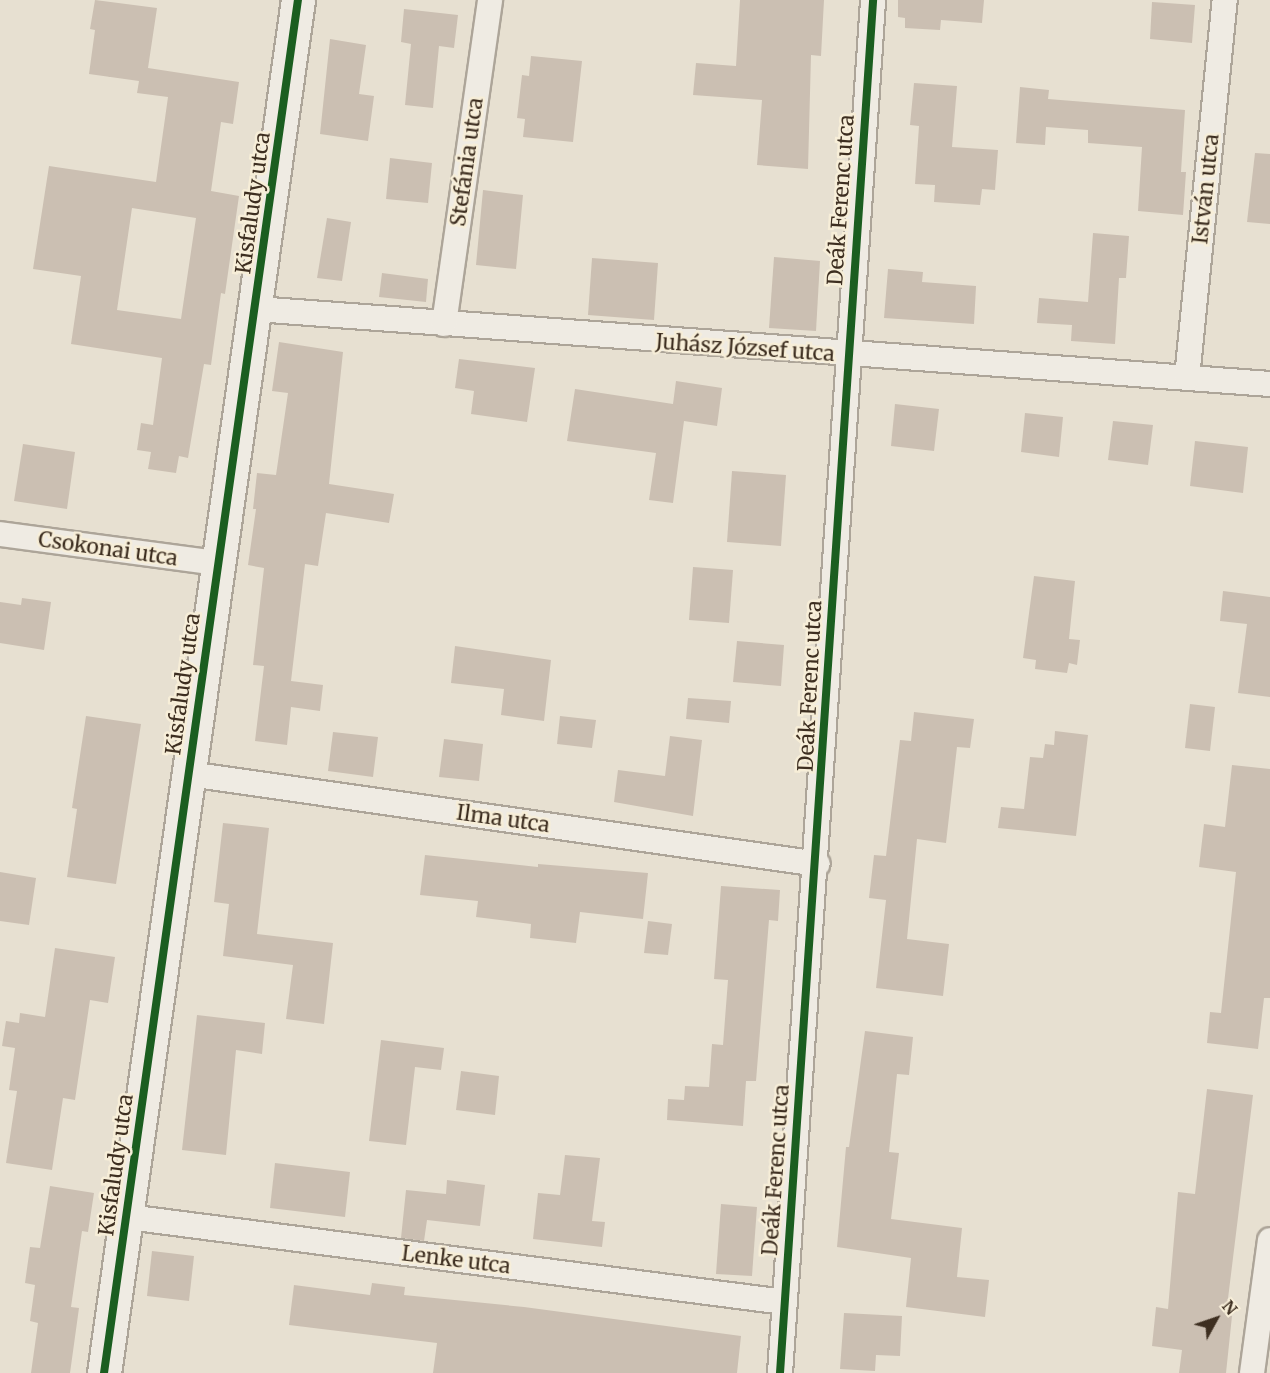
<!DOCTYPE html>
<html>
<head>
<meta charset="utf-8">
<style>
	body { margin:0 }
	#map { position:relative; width:1270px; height:1373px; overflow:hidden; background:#e7e0d1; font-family:Merriweather,serif }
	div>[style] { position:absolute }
	.building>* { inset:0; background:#cbbfb2 }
	.roads { filter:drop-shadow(2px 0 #ada599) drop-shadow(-2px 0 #ada599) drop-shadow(0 2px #ada599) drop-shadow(0 -2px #ada599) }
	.street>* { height:24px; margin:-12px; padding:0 12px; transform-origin:12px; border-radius:12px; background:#efebe3 }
	.secondary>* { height:33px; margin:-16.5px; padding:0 16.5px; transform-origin:16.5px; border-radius:16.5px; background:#efebe3 }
	.cycleway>* { height:8px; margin:-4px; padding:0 4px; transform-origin:4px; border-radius:4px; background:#1b5e20 }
	span { translate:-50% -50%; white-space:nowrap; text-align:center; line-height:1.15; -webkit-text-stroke:5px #f7eed8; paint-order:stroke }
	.street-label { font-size:21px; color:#3d2e20 }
	.north { position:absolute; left:1186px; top:1289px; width:60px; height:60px; -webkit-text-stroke:4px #f7eed8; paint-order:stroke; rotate:50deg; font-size:16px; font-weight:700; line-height:24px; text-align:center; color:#3d2e20 }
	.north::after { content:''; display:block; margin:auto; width:21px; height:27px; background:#3d2e20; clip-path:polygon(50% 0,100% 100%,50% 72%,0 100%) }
</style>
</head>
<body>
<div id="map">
	<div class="building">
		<div style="clip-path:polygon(evenodd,95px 0,157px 8px,148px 68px,239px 82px,233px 124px,221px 122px,211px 191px,239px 196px,225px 294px,221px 293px,211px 365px,204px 364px,188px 458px,179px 456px,176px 473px,148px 469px,151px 452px,137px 450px,141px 423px,153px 425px,162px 358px,71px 344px,81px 276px,33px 269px,49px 166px,156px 182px,168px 97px,137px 93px,139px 81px,89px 74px,95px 30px,90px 29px,95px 0,132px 208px,196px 218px,181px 319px,117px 310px,132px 208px)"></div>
		<div style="clip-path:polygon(740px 0,824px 0,821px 56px,811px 55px,808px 169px,757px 165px,762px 100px,693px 95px,696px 63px,736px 66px)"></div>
		<div style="clip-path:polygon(898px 0,984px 0,982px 23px,941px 20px,940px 30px,905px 28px,905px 18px,898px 17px)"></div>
		<div style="clip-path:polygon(1152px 2px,1195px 5px,1192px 43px,1150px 39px)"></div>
		<div style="clip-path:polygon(404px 9px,458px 15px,454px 48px,439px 46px,433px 108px,405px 105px,411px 44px,401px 42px)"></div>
		<div style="clip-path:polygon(330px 39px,366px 45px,359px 94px,374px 96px,368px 141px,320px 134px)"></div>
		<div style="clip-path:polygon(531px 56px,582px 61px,573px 142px,523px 137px,525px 119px,517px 118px,522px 75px,529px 76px)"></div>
		<div style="clip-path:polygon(914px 83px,957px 86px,952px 147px,998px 150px,995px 190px,982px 189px,980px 205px,934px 202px,935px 185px,915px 184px,919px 126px,910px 125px)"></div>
		<div style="clip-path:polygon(1020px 87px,1049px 90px,1048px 99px,1185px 110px,1181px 172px,1186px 172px,1183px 215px,1138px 211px,1142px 147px,1088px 143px,1088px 130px,1046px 127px,1045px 145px,1016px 143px)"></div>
		<div style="clip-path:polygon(1255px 153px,1270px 154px,1270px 224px,1247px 222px)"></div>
		<div style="clip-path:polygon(390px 158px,432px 163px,428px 203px,386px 199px)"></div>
		<div style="clip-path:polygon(483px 190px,523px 195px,516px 269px,476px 265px)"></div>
		<div style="clip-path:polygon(327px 218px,351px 222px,342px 281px,317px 278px)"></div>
		<div style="clip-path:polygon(1093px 233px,1129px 236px,1126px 278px,1119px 278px,1115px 344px,1071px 341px,1072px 325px,1037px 323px,1039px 298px,1088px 302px)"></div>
		<div style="clip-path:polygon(774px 257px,820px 261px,816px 331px,769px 328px)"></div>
		<div style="clip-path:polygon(592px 258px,658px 263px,654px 320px,588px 315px)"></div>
		<div style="clip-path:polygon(888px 269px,923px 272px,922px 282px,976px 286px,974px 324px,884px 318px)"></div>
		<div style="clip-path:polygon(382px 273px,428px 279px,426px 302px,379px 297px)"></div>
		<div style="clip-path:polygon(279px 342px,343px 352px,329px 484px,394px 494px,389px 523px,326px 513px,318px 566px,305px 564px,291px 681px,323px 685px,320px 711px,291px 707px,287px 745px,255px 741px,264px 666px,253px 665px,264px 568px,248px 565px,256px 509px,253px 509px,257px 473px,276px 475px,288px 393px,272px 391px)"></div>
		<div style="clip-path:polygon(459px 359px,535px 368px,527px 422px,471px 414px,474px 391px,455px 388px)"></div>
		<div style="clip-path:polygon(676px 381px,722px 388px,717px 426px,684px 421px,673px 503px,649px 500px,656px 453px,567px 441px,575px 389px,673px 404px)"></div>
		<div style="clip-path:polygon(895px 404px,939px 409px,934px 451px,891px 446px)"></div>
		<div style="clip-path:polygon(1025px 413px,1063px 417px,1059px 457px,1021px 452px)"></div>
		<div style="clip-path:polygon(1113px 421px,1153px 425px,1148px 465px,1108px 460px)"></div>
		<div style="clip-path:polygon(1195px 441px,1248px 447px,1243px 493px,1190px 486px)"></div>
		<div style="clip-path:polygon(23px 444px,75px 452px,67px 509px,14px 501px)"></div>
		<div style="clip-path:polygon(732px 471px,786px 475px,781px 546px,727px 542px)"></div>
		<div style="clip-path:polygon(693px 567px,733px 570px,729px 623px,689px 620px)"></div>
		<div style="clip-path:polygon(1034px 576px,1075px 581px,1069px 639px,1080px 640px,1077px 665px,1069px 663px,1067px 673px,1035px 669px,1036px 660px,1023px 658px)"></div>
		<div style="clip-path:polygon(1223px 591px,1270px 597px,1270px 697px,1238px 693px,1247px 624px,1220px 621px)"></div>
		<div style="clip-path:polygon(22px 598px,51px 602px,44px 650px,0 643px,0 602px,21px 605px)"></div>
		<div style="clip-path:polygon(737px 641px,784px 645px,781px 686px,733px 682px)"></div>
		<div style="clip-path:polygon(455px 646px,551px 660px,544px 721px,501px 715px,504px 689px,451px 683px)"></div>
		<div style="clip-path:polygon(688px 698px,731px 701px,729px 723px,686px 719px)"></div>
		<div style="clip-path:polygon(1190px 704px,1215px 707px,1210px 751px,1185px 748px)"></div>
		<div style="clip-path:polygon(914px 712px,974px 719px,970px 748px,957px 747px,946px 843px,917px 839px,907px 939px,949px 944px,943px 996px,876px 988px,886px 900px,869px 898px,874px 855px,886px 856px,900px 740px,911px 741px)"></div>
		<div style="clip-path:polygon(86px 716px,141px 724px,116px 884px,67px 877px,77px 809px,72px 808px)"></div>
		<div style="clip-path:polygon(560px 716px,596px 720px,592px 748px,557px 744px)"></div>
		<div style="clip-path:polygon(1055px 731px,1088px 735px,1076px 836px,998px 828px,1001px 807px,1024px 809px,1030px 757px,1043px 758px,1045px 744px,1054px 745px)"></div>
		<div style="clip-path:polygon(333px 732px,378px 737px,373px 777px,328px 771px)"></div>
		<div style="clip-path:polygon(670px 736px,702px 740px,693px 816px,614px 802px,618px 770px,665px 776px)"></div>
		<div style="clip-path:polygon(444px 739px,483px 744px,479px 781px,439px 777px)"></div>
		<div style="clip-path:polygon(1232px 765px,1270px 769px,1270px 998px,1264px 998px,1258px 1049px,1207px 1043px,1210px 1012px,1221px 1013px,1236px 872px,1199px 867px,1204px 824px,1225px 827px)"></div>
		<div style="clip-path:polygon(223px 823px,269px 828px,257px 934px,333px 943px,324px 1024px,286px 1019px,293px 965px,223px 956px,229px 904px,214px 902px)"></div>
		<div style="clip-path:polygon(425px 855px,538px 867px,538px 864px,648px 873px,643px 919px,580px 912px,576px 943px,530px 938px,531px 924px,476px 917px,478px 901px,420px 895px)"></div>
		<div style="clip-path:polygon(0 872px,36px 878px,29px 925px,0 921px)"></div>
		<div style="clip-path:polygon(721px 886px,780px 890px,778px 921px,769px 920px,756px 1081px,746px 1081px,743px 1126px,667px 1120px,668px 1099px,684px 1100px,685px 1086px,709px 1087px,712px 1044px,723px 1045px,728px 980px,714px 979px)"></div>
		<div style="clip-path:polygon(648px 921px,672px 924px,668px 955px,644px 953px)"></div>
		<div style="clip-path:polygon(55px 948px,115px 957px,108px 1003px,90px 1000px,75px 1100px,63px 1098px,52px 1170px,6px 1163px,17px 1091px,9px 1090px,15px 1048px,2px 1046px,6px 1021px,19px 1023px,20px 1013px,45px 1017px)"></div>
		<div style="clip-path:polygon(197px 1015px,265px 1023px,262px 1054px,236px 1050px,226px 1155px,182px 1150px)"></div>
		<div style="clip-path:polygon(865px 1031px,913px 1037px,909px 1075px,897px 1074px,889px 1152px,899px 1153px,891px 1219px,962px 1228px,957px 1277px,989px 1280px,985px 1317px,906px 1307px,911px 1258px,837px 1247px,846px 1147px,849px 1147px)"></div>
		<div style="clip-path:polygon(381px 1040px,444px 1048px,441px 1070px,415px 1067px,406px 1145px,369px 1141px)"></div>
		<div style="clip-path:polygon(461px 1071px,499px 1076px,495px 1115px,456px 1110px)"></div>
		<div style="clip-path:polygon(1207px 1089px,1253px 1095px,1226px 1315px,1232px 1316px,1226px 1373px,1179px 1373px,1182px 1350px,1152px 1346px,1156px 1307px,1168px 1309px,1178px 1192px,1195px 1194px)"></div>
		<div style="clip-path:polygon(565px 1155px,600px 1158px,592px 1221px,605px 1222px,602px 1247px,533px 1239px,538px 1193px,560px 1195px)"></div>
		<div style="clip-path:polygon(275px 1163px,350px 1172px,345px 1217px,270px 1208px)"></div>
		<div style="clip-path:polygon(447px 1180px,485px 1185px,480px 1226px,427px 1220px,424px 1241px,401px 1238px,406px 1190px,446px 1194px)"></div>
		<div style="clip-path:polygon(50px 1186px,94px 1193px,88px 1232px,82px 1231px,71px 1307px,79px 1308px,70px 1373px,31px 1373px,38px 1323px,30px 1321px,35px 1285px,25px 1283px,30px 1247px,40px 1248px)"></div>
		<div style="clip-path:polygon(721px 1204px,757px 1207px,752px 1276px,716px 1274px)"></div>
		<div style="clip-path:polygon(152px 1251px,194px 1256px,189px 1301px,147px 1296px)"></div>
		<div style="clip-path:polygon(372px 1283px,405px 1287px,404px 1295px,524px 1307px,741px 1336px,737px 1373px,433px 1373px,437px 1343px,289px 1325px,294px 1285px,370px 1295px)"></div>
		<div style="clip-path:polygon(844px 1313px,902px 1316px,900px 1356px,876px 1355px,875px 1371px,840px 1369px)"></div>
	</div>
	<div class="roads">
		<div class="street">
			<div style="left:256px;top:309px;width:1017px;rotate:4.23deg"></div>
			<div style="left:444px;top:324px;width:327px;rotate:-81.9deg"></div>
			<div style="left:1187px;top:378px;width:380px;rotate:-84.3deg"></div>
			<div style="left:0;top:534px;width:219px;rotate:7.6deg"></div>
			<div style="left:189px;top:774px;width:635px;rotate:8.14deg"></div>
			<div style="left:128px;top:1217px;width:661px;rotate:7.38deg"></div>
			<div style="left:780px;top:1373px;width:1376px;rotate:-86.12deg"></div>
			<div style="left:1252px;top:1373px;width:134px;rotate:-82.3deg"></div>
		</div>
		<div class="secondary">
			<div style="left:104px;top:1373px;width:1387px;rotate:-81.96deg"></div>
		</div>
	</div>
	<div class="cycleway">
		<div style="left:104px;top:1373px;width:1387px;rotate:-81.96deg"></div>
		<div style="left:780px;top:1373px;width:1376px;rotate:-86.12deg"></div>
	</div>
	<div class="street-label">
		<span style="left:467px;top:162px;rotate:-82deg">Stefánia utca</span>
		<span style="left:1206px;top:189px;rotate:-84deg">István utca</span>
		<span style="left:841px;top:200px;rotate:-86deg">Deák Ferenc utca</span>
		<span style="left:253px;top:203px;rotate:-82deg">Kisfaludy utca</span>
		<span style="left:745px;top:348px;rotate:4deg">Juhász József utca</span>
		<span style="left:108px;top:549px;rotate:8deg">Csokonai utca</span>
		<span style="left:183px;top:684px;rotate:-82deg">Kisfaludy utca</span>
		<span style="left:810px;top:686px;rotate:-87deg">Deák Ferenc utca</span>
		<span style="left:503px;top:819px;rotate:8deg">Ilma utca</span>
		<span style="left:116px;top:1165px;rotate:-82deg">Kisfaludy utca</span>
		<span style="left:776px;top:1170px;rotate:-86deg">Deák Ferenc utca</span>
		<span style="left:456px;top:1260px;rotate:7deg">Lenke utca</span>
	</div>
	<div class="north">N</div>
</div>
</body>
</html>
